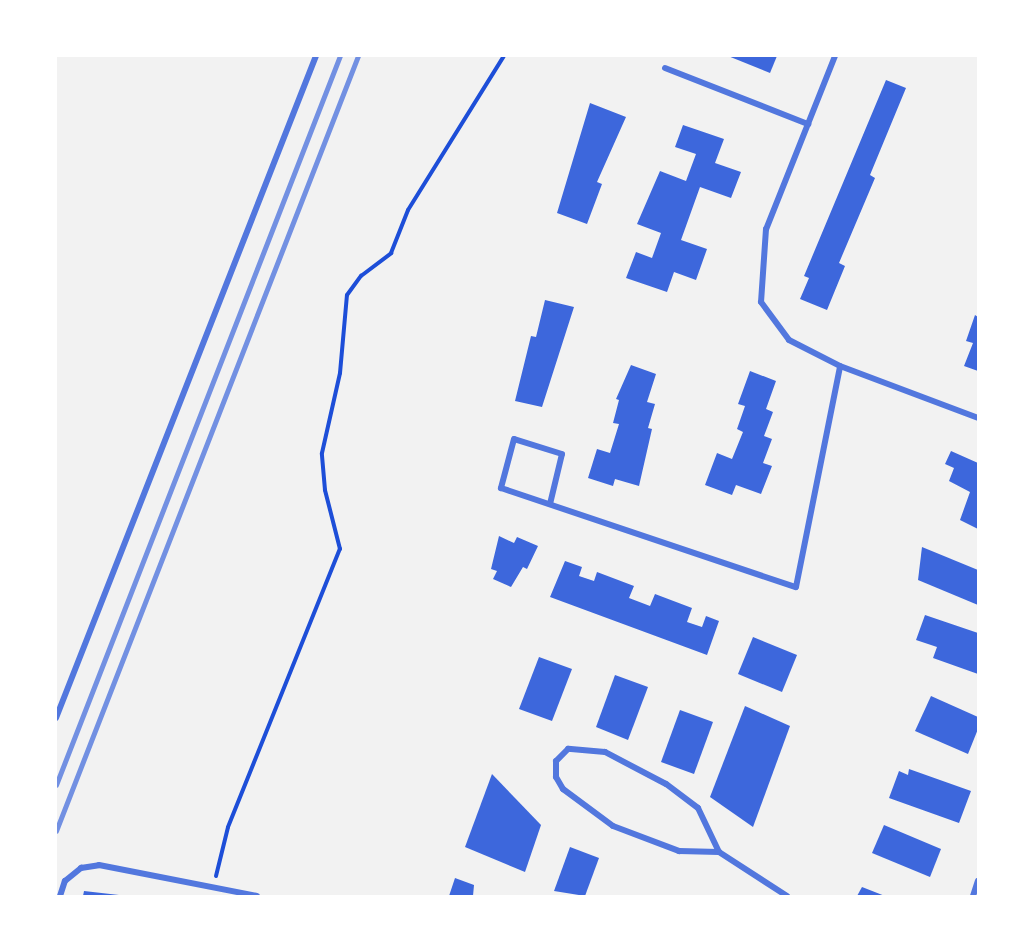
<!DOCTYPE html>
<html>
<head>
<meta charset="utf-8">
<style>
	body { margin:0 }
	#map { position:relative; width:1034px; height:952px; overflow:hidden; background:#f2f2f2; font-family:"Fira Sans Condensed",sans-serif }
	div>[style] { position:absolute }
	.building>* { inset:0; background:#3d67dc }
	.path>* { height:4px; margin:-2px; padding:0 2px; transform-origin:2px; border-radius:2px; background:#1d4ed8 }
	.minor>* { height:6px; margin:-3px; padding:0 3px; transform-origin:3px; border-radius:3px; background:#5277de }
	.rail>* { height:4.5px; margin:-2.25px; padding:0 2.25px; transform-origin:2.25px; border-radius:2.25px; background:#7290e2 }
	span { translate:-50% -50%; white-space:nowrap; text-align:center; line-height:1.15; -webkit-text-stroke:4.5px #fff; paint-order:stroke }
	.frame { position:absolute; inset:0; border:57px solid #fff; pointer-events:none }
</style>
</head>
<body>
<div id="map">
	<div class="building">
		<div style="clip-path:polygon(728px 56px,777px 56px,770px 73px)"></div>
		<div style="clip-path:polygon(886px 80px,906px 88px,870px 175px,875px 178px,839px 263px,845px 266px,827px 310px,800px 299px,809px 278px,804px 276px)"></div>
		<div style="clip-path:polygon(590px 103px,626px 117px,597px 182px,602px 184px,587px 224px,557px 213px)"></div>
		<div style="clip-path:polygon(683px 125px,724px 139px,715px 163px,741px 172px,731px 198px,700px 187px,681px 240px,707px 249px,696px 280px,674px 272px,667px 292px,626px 278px,636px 252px,652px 258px,661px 233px,637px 224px,660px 171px,686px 181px,696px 154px,675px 147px)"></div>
		<div style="clip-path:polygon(545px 300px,574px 307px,542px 407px,515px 401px,531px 336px,536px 337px)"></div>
		<div style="clip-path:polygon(975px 315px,978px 317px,978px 371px,964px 366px,973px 343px,966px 341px)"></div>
		<div style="clip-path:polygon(631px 365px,656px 374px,647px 402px,655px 404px,648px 428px,652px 429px,639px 486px,615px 479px,613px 486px,588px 478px,597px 449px,610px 453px,619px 424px,613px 423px,619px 400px,616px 399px)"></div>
		<div style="clip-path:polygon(750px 371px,776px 381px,766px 409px,773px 412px,764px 436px,772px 439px,763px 463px,772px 466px,761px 494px,736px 485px,732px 495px,705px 485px,717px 453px,732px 459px,743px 432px,737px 429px,745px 406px,738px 404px)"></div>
		<div style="clip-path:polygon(951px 451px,978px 463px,978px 529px,960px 520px,970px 492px,949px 481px,954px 468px,945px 464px)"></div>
		<div style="clip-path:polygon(499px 536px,514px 543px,517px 537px,538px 546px,527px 569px,523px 567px,511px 587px,493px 579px,497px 571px,491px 569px)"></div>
		<div style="clip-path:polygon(922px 547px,978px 570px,978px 605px,918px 580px)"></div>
		<div style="clip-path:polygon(565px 561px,582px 567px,579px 576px,594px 581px,597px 572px,634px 586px,629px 598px,650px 606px,655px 594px,692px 608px,687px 622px,702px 627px,706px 616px,719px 621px,707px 655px,550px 597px)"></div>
		<div style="clip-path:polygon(925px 615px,978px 633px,978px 674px,933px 658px,937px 647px,916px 640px)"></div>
		<div style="clip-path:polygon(753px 637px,797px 655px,782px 692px,738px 674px)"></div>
		<div style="clip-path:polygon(539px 657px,572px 669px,552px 721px,519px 709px)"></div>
		<div style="clip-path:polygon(615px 675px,648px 687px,628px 740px,596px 727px)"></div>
		<div style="clip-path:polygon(931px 696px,978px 717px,978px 729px,968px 754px,915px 731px)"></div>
		<div style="clip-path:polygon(745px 706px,790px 726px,753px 827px,710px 797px)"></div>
		<div style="clip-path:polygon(680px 710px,713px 722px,694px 774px,661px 762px)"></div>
		<div style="clip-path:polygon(909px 769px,971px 791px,959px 823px,889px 798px,899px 771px,908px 775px)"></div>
		<div style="clip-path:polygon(492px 774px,541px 825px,525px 872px,465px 847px)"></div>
		<div style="clip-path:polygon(884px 825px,941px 849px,930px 877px,872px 853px)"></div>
		<div style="clip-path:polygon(570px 847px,599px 858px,585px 896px,554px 891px)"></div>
		<div style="clip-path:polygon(455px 878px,474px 885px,473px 896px,449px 896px)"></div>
		<div style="clip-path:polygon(862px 887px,885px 896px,857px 896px)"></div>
		<div style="clip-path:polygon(84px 891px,119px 895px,119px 896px,83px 896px)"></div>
	</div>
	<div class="path">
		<div style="left:216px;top:876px;width:50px;rotate:-76.2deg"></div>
		<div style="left:228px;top:827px;width:300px;rotate:-68.1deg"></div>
		<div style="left:340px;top:549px;width:61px;rotate:-104.3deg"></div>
		<div style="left:325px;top:490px;width:37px;rotate:-95deg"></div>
		<div style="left:322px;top:453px;width:82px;rotate:-77.3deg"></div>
		<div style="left:340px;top:373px;width:78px;rotate:-84.9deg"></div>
		<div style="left:347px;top:295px;width:24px;rotate:-54deg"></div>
		<div style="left:361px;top:276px;width:38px;rotate:-37deg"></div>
		<div style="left:391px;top:253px;width:46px;rotate:-68.4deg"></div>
		<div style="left:408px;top:210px;width:181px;rotate:-58.1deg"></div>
	</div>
	<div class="minor">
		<div style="left:835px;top:56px;width:186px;rotate:111.7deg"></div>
		<div style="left:766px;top:229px;width:73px;rotate:93.9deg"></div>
		<div style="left:761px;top:302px;width:47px;rotate:53.6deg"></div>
		<div style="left:789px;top:340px;width:57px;rotate:27deg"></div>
		<div style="left:840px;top:366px;width:147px;rotate:20.6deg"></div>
		<div style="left:665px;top:68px;width:154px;rotate:21.4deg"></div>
		<div style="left:550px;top:504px;width:51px;rotate:-76.5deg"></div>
		<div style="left:562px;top:454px;width:50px;rotate:-162.6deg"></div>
		<div style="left:514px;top:439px;width:51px;rotate:104.9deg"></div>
		<div style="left:501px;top:488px;width:311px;rotate:18.6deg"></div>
		<div style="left:796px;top:587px;width:225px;rotate:-78.7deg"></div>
		<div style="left:56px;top:718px;width:711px;rotate:-68.56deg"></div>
		<div style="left:719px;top:852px;width:49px;rotate:-115.5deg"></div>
		<div style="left:698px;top:808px;width:40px;rotate:-143deg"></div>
		<div style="left:666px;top:784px;width:69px;rotate:-152.3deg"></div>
		<div style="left:605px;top:752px;width:37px;rotate:-175deg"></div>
		<div style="left:568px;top:749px;width:17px;rotate:135deg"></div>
		<div style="left:556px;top:761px;width:16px;rotate:90deg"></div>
		<div style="left:556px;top:777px;width:14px;rotate:60deg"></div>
		<div style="left:563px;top:789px;width:62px;rotate:36.5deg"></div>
		<div style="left:613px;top:826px;width:71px;rotate:20.7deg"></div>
		<div style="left:679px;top:851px;width:40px;rotate:1.4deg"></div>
		<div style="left:719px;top:852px;width:81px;rotate:32.9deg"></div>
		<div style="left:60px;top:896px;width:16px;rotate:-72deg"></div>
		<div style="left:65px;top:881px;width:21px;rotate:-39deg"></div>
		<div style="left:81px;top:868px;width:18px;rotate:-9deg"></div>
		<div style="left:99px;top:865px;width:161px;rotate:11.1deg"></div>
		<div style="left:973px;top:896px;width:16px;rotate:-72deg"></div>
	</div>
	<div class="rail">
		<div style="left:56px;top:785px;width:782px;rotate:-68.72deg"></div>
		<div style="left:56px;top:831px;width:832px;rotate:-68.71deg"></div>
	</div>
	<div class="frame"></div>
</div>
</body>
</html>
